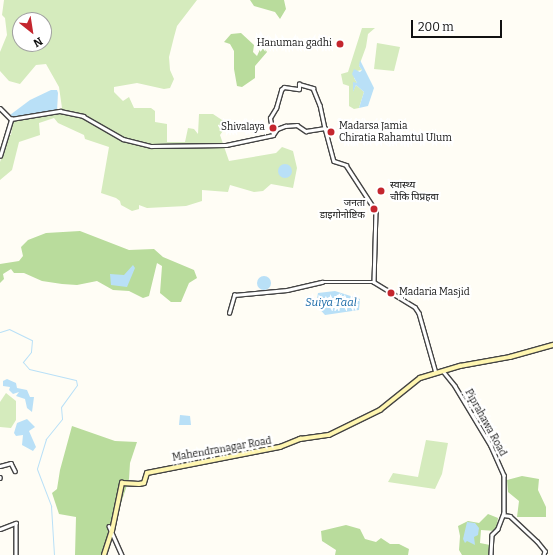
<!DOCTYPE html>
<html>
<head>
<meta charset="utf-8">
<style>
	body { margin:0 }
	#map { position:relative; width:553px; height:555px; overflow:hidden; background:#fffdf5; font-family:Bitter,"Noto Sans Devanagari",serif }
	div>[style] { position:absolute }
	.green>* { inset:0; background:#d5ebbd }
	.forest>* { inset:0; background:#b9dc9c }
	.water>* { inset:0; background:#b9e0f7 }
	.round { border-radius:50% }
	.stream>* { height:1px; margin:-0.5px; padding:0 0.5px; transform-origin:0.5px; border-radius:0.5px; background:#b9e0f7 }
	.roads { filter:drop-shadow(1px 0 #444) drop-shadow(-1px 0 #444) drop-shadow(0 1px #444) drop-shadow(0 -1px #444) }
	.street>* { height:2.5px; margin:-1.25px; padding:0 1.25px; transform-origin:1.25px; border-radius:1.25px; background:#fff }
	.secondary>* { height:3.5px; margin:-1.75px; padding:0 1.75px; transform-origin:1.75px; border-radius:1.75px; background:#fff6b0 }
	.dots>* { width:11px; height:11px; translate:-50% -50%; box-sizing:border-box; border:2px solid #fff; border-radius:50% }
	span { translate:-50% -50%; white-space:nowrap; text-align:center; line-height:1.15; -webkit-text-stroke:4px #fff; paint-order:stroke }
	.poi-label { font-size:10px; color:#111 }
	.right { translate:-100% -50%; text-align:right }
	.left { translate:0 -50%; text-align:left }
	.street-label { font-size:10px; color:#111 }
	.water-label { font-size:11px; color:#1768a6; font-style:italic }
	.north { position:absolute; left:12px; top:12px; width:40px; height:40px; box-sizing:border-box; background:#fff; border:1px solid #a0a0a0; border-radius:50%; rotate:150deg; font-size:11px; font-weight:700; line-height:16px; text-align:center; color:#111 }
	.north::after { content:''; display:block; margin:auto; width:14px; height:18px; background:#c4262e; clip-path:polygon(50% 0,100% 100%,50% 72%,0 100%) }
	.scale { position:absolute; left:411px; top:20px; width:91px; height:18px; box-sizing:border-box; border:2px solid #111; border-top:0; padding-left:5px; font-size:12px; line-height:14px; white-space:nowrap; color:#111; -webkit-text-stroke:3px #fff; paint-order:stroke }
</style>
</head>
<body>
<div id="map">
	<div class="green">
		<div style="clip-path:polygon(evenodd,4px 0,197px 0,177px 26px,174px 37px,169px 57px,170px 70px,174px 79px,170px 88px,164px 89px,137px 83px,114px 87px,114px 92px,123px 101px,129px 97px,134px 108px,151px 108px,155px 111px,155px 122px,167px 124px,167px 142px,185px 142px,188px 128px,194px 129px,198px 134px,199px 114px,213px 114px,228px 124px,220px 135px,229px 161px,276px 153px,282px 147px,293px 151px,297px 168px,293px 188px,271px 184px,263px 191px,254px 192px,230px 185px,228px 192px,202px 190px,202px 201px,186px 206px,147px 208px,139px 205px,139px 209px,132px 211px,121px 205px,120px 201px,116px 198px,101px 193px,109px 147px,85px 139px,84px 135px,58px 123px,54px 118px,39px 123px,40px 135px,19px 142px,12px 170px,0 180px,0 162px,9px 135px,11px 135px,13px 121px,18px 118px,55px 112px,62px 108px,59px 87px,46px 64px,36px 65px,20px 84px,9px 81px,0 71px,0 52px,7px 35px,5px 18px,2px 15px,4px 0,20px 20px,44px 20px,44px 44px,20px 44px,20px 20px)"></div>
		<div style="clip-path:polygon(362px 28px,375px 28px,368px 34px,366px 47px,359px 66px,362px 70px,357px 71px,354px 78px,357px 83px,353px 83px,353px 91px,356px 85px,364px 92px,359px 108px,354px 109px,349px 106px,349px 86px,343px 84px,341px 74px,348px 72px)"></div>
		<div style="clip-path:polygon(377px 43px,400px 47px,394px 71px,374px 69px)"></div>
		<div style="clip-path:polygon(6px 393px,16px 401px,16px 420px,11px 428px,0 427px,0 402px)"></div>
		<div style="clip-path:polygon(426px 440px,448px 443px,442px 474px,435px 489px,388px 482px,393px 473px,418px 477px)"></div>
	</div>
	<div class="forest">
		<div style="clip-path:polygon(250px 0,284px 0,286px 9px,280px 19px,275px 12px,254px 6px)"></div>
		<div style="clip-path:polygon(241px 33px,254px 45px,253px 52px,257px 56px,262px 45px,267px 52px,255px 66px,255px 78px,242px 87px,237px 86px,234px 69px,234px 51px,230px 44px,224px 42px,231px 34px)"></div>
		<div style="clip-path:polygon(80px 231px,129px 250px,154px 249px,163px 257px,194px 270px,197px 278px,189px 283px,181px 302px,171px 302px,160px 293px,162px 266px,157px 263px,149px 296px,143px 298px,129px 291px,113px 290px,97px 281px,77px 285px,62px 284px,42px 281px,24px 273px,14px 273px,11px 269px,3px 274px,4px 279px,0 283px,0 264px,19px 261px,23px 256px,21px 247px,28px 240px,46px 233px)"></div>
		<div style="clip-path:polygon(72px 426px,115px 441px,137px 442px,130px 463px,129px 479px,104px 555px,75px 555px,76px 517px,59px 514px,52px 493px,57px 489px,60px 470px)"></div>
		<div style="clip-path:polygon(522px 476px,539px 479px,538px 490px,546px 507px,546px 517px,517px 517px,519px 501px,508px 492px,507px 480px)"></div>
		<div style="clip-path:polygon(488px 514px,498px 518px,496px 531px,481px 530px,480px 543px,490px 545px,490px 555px,462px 555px,459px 550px,460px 536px,458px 526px,468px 521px,479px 523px)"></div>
		<div style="clip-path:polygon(346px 525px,360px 529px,365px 539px,376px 542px,381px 538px,390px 544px,399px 544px,409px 549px,408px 555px,335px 555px,336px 550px,322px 541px,321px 531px)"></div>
	</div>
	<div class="water">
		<div style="clip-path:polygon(360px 60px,374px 88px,368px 106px,359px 108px,364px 92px,356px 85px,353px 92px,353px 82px,357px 83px,352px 74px,354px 69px,360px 72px,362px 70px,359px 66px)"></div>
		<div style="clip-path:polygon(51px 90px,57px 90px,58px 93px,57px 111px,14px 117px,10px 115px,30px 100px)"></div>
		<div class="round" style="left:278px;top:164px;width:14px;height:14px"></div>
		<div style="clip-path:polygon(133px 265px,135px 268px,127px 287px,111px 285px,110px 274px,124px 275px)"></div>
		<div class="round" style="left:257px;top:276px;width:14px;height:14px"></div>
		<div style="clip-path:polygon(335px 291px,360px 299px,359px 310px,325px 315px,316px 305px,318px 293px)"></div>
		<div style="clip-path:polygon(7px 379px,16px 383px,17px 388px,27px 390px,30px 397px,34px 397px,32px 412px,27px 408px,25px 399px,16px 396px,19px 392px,13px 394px,9px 390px,10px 387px,3px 386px,3px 381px)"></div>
		<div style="clip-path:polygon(180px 415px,190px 416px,191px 425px,179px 425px)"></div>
		<div style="clip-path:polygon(27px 419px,35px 427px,29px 431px,36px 447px,33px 451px,22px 445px,23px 435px,16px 436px,14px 433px,17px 423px)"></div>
		<div style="clip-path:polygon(467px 522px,475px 523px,479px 528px,478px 535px,474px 537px,475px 545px,467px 541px,465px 543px,463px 539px)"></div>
	</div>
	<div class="stream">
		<div style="left:0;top:332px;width:9px;rotate:-18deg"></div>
		<div style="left:9px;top:329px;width:25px;rotate:26deg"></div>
		<div style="left:32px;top:340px;width:12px;rotate:95deg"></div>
		<div style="left:31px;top:352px;width:13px;rotate:129deg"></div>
		<div style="left:23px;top:362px;width:9px;rotate:49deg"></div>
		<div style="left:29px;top:369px;width:48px;rotate:13.2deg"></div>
		<div style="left:76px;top:380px;width:5px;rotate:79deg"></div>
		<div style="left:77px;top:385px;width:27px;rotate:126deg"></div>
		<div style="left:61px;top:407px;width:12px;rotate:85deg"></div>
		<div style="left:62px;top:419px;width:26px;rotate:129deg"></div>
		<div style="left:46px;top:439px;width:31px;rotate:107deg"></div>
		<div style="left:37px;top:469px;width:40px;rotate:69deg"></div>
		<div style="left:51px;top:506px;width:49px;rotate:86.5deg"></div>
	</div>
	<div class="roads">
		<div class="street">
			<div style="left:0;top:108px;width:16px;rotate:45deg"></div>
			<div style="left:273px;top:134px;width:16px;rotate:-101deg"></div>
			<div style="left:270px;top:118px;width:12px;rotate:-59deg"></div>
			<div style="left:276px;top:108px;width:19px;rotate:-74deg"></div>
			<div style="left:281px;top:90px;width:4px;rotate:-45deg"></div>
			<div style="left:284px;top:87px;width:15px;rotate:8deg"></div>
			<div style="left:299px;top:89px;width:5px;rotate:-90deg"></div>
			<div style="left:299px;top:84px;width:15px;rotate:16deg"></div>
			<div style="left:313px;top:88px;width:18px;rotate:68deg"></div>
			<div style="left:320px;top:105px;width:24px;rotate:78deg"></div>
			<div style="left:273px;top:135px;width:7px;rotate:-56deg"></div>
			<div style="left:277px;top:129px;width:9px;rotate:-21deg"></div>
			<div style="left:285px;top:126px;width:12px;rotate:-5deg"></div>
			<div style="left:297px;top:125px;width:11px;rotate:34deg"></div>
			<div style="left:306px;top:131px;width:19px;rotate:-9deg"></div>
			<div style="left:325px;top:128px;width:34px;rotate:75deg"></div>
			<div style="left:334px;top:161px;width:13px;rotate:18deg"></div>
			<div style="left:346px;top:165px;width:55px;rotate:56.9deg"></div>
			<div style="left:376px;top:211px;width:71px;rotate:91.6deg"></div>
			<div style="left:374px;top:282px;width:48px;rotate:31.4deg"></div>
			<div style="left:415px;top:307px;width:7px;rotate:56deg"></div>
			<div style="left:419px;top:313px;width:62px;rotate:74.2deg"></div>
			<div style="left:0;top:156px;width:39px;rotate:-73deg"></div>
			<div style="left:11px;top:119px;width:50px;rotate:-9.3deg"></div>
			<div style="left:60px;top:111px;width:24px;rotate:12deg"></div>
			<div style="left:83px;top:116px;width:46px;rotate:29.9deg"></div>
			<div style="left:123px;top:139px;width:29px;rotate:14deg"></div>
			<div style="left:151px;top:146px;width:75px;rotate:-0.8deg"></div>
			<div style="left:226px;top:145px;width:48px;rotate:-12deg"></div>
			<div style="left:229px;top:313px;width:19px;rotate:-74deg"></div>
			<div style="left:234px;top:295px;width:53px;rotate:-5.4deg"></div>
			<div style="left:287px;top:290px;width:36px;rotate:-13deg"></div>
			<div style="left:322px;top:282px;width:52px"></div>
			<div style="left:443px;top:371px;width:19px;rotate:51deg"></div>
			<div style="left:455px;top:386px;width:70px;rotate:59deg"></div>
			<div style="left:491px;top:446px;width:32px;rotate:66deg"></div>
			<div style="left:504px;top:475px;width:38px;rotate:90deg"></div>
			<div style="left:504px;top:513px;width:17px;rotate:111deg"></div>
			<div style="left:498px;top:529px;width:8px;rotate:135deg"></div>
			<div style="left:492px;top:535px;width:20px;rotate:93deg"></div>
			<div style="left:0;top:466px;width:11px;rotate:-15deg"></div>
			<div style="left:11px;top:463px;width:9px;rotate:63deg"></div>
			<div style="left:0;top:477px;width:1px;rotate:90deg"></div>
			<div style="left:503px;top:515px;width:7px;rotate:8deg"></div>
			<div style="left:510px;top:516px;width:37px;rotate:43deg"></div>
			<div style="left:537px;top:541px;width:13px;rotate:51deg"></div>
			<div style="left:545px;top:551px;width:4px;rotate:104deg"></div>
			<div style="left:109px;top:526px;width:32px;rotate:66deg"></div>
			<div style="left:0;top:529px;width:17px;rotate:-21deg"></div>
			<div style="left:16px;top:523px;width:32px;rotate:90deg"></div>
		</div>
		<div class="secondary">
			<div style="left:104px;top:555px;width:25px;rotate:-72deg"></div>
			<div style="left:112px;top:531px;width:49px;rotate:-78.2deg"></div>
			<div style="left:122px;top:483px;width:17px;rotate:3deg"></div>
			<div style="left:139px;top:484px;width:5px;rotate:-11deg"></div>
			<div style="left:144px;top:483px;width:10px;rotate:-73deg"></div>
			<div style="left:147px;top:473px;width:136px;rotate:-11.1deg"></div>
			<div style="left:280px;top:447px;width:22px;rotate:-22deg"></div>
			<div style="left:300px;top:439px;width:29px;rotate:-8deg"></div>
			<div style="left:329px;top:435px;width:57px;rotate:-26.1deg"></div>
			<div style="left:380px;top:410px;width:51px;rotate:-38.7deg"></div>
			<div style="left:420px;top:378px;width:42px;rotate:-16.7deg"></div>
			<div style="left:460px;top:366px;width:51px;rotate:-10.2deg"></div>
			<div style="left:510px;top:357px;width:45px;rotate:-15.6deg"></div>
		</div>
	</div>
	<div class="dots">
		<div style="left:340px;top:44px;background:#c4262e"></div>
		<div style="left:273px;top:128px;background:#c4262e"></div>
		<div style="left:331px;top:132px;background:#c4262e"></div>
		<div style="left:381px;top:191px;background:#c4262e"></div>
		<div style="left:374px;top:209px;background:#c4262e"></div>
		<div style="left:391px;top:293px;background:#c4262e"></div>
	</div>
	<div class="poi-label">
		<span class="right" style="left:332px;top:44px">Hanuman gadhi</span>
		<span class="left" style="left:339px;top:132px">Madarsa Jamia<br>Chiratia Rahamtul Ulum</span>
		<span class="right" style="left:265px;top:128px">Shivalaya</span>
		<span class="left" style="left:390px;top:191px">स्वास्थ्य<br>चाैकि पिप्रहवा</span>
		<span class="right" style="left:365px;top:209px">जनता<br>डाइगोनोष्टिक</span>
		<span class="left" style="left:399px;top:293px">Madaria Masjid</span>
	</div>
	<div class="street-label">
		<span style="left:485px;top:423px;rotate:61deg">Piprahawa Road</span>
		<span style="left:222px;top:450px;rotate:-10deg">Mahendranagar Road</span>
	</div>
	<div class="water-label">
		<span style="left:331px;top:303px">Suiya Taal</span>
	</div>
	<div class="north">N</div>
	<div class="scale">200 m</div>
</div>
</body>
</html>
